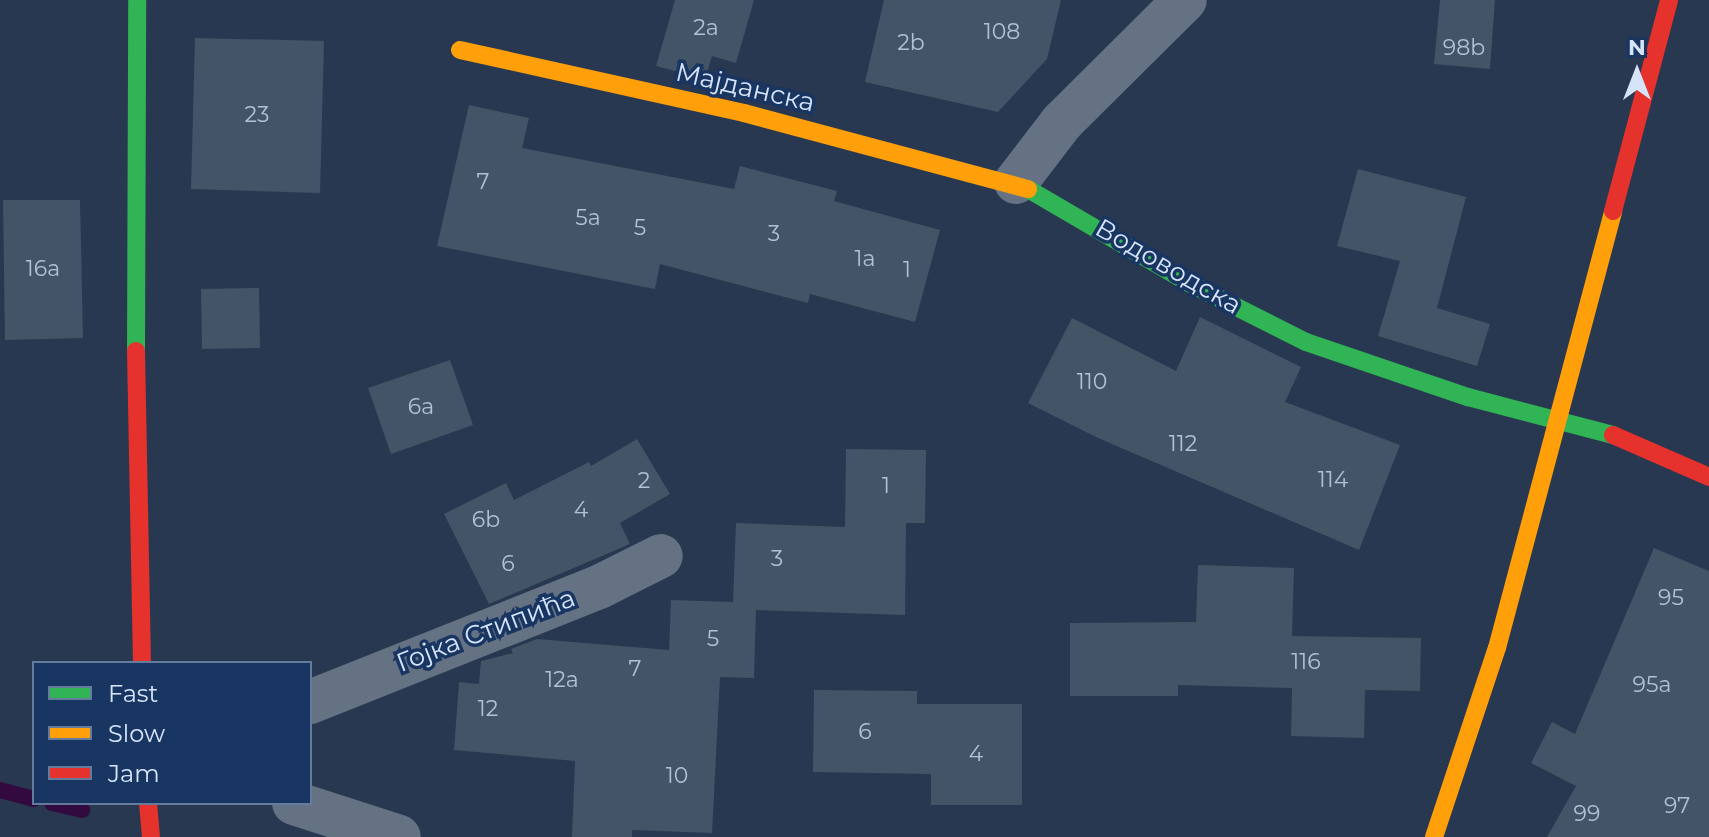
<!DOCTYPE html>
<html>
<head>
<meta charset="utf-8">
<style>
	body { margin:0 }
	#map { position:relative; width:1709px; height:837px; overflow:hidden; background:#293851; font-family:Montserrat,sans-serif }
	div>[style] { position:absolute }
	.stream>* { height:16px; margin:-8px; padding:0 8px; transform-origin:8px; border-radius:8px; background:#320a3f }
	.building>* { inset:0; background:#425466 }
	.street>* { height:44px; margin:-22px; padding:0 22px; transform-origin:22px; border-radius:22px; background:#657283 }
	.fast>* { height:18px; margin:-9px; padding:0 9px; transform-origin:9px; border-radius:9px; background:#30b455 }
	.slow>* { height:18px; margin:-9px; padding:0 9px; transform-origin:9px; border-radius:9px; background:#ff9f0a }
	.jam>* { height:18px; margin:-9px; padding:0 9px; transform-origin:9px; border-radius:9px; background:#e5322d }
	span { translate:-50% -50%; white-space:nowrap; text-align:center; line-height:1.15; -webkit-text-stroke:7px #193561; paint-order:stroke }
	.number-label { font-size:22px; color:#b1c0d5 }
	.number-label span { -webkit-text-stroke-width:0 }
	.street-label { font-size:26px; color:#d6e4fa }
	.legend { position:absolute; left:32px; top:661px; width:280px; height:144px; box-sizing:border-box; background:#193561; border:2px solid #657b9e; margin:0; padding:10px 14px; list-style:none; font-size:24px; color:#d6e4fa }
	.legend li { display:flex; align-items:center; gap:16px; height:40px }
	.legend b { width:40px; border:2px solid #657b9e }
	.north { position:absolute; left:1597px; top:32px; width:80px; height:80px; -webkit-text-stroke:6px #193561; paint-order:stroke; rotate:0deg; font-size:22px; font-weight:700; line-height:32px; text-align:center; color:#d6e4fa }
	.north::after { content:''; display:block; margin:auto; width:28px; height:36px; background:#d6e4fa; clip-path:polygon(50% 0,100% 100%,50% 72%,0 100%) }
</style>
</head>
<body>
<div id="map">
	<div class="stream">
		<div style="left:0;top:790px;width:35px;rotate:15deg"></div>
		<div style="left:52px;top:803px;width:31px;rotate:13deg"></div>
	</div>
	<div class="building">
		<div style="clip-path:polygon(675px 0,754px 0,736px 63px,712px 56px,705px 79px,656px 66px)"></div>
		<div style="clip-path:polygon(884px 0,1061px 0,1047px 59px,998px 112px,865px 82px)"></div>
		<div style="clip-path:polygon(1440px 0,1495px 0,1490px 69px,1434px 64px)"></div>
		<div style="clip-path:polygon(195px 38px,324px 41px,320px 193px,191px 189px)"></div>
		<div style="clip-path:polygon(469px 105px,529px 118px,522px 148px,734px 189px,740px 166px,837px 191px,834px 201px,940px 230px,915px 322px,810px 294px,808px 303px,660px 264px,655px 289px,437px 246px)"></div>
		<div style="clip-path:polygon(1358px 169px,1466px 197px,1437px 308px,1490px 324px,1477px 366px,1378px 336px,1400px 261px,1337px 246px)"></div>
		<div style="clip-path:polygon(3px 200px,80px 200px,83px 338px,5px 340px)"></div>
		<div style="clip-path:polygon(259px 288px,260px 348px,202px 349px,201px 289px)"></div>
		<div style="clip-path:polygon(1200px 317px,1301px 367px,1285px 402px,1400px 445px,1359px 550px,1098px 438px,1028px 403px,1072px 318px,1176px 371px)"></div>
		<div style="clip-path:polygon(450px 360px,473px 425px,391px 454px,368px 388px)"></div>
		<div style="clip-path:polygon(637px 439px,670px 494px,620px 523px,630px 544px,489px 604px,444px 514px,506px 483px,514px 500px,589px 462px,591px 466px)"></div>
		<div style="clip-path:polygon(846px 449px,926px 450px,925px 523px,906px 523px,905px 615px,756px 610px,754px 678px,720px 677px,712px 833px,632px 830px,632px 837px,572px 837px,575px 761px,454px 750px,459px 682px,479px 684px,481px 661px,513px 653px,511px 649px,537px 639px,669px 650px,671px 600px,733px 602px,736px 523px,845px 527px)"></div>
		<div style="clip-path:polygon(1654px 548px,1709px 571px,1709px 837px,1547px 837px,1576px 786px,1531px 763px,1552px 722px,1575px 734px)"></div>
		<div style="clip-path:polygon(1198px 565px,1294px 568px,1292px 636px,1421px 638px,1420px 691px,1365px 690px,1364px 738px,1291px 736px,1292px 688px,1178px 685px,1178px 696px,1070px 696px,1070px 623px,1196px 622px)"></div>
		<div style="clip-path:polygon(814px 690px,917px 691px,917px 704px,1022px 704px,1022px 805px,931px 805px,931px 774px,813px 772px)"></div>
	</div>
	<div class="street">
		<div style="left:1016px;top:182px;width:76px;rotate:-52.5deg"></div>
		<div style="left:1062px;top:122px;width:173px;rotate:-44.8deg"></div>
		<div style="left:310px;top:702px;width:311px;rotate:-21.7deg"></div>
		<div style="left:599px;top:587px;width:69px;rotate:-26.6deg"></div>
		<div style="left:294px;top:803px;width:110px;rotate:17.9deg"></div>
	</div>
	<div class="fast">
		<div style="left:1028px;top:189px;width:186px;rotate:30.3deg"></div>
		<div style="left:1189px;top:283px;width:131px;rotate:26.8deg"></div>
		<div style="left:1306px;top:342px;width:171px;rotate:18.8deg"></div>
		<div style="left:1468px;top:397px;width:150px;rotate:14.7deg"></div>
		<div style="left:136px;top:351px;width:351px;rotate:-89.8deg"></div>
	</div>
	<div class="slow">
		<div style="left:460px;top:50px;width:291px;rotate:12.5deg"></div>
		<div style="left:744px;top:113px;width:294px;rotate:15deg"></div>
		<div style="left:1434px;top:837px;width:199px;rotate:-71.6deg"></div>
		<div style="left:1497px;top:648px;width:452px;rotate:-75.1deg"></div>
	</div>
	<div class="jam">
		<div style="left:1613px;top:211px;width:218px;rotate:-75.1deg"></div>
		<div style="left:136px;top:351px;width:312px;rotate:88.9deg"></div>
		<div style="left:1613px;top:435px;width:105px;rotate:23.6deg"></div>
		<div style="left:148px;top:803px;width:34px;rotate:85deg"></div>
	</div>
	<div class="number-label">
		<span style="left:706px;top:28px">2a</span>
		<span style="left:1002px;top:32px">108</span>
		<span style="left:911px;top:43px">2b</span>
		<span style="left:1464px;top:48px">98b</span>
		<span style="left:257px;top:115px">23</span>
		<span style="left:483px;top:182px">7</span>
		<span style="left:588px;top:218px">5a</span>
		<span style="left:640px;top:228px">5</span>
		<span style="left:774px;top:234px">3</span>
		<span style="left:865px;top:259px">1a</span>
		<span style="left:43px;top:269px">16a</span>
		<span style="left:907px;top:270px">1</span>
		<span style="left:1092px;top:382px">110</span>
		<span style="left:421px;top:407px">6a</span>
		<span style="left:1183px;top:444px">112</span>
		<span style="left:1333px;top:480px">114</span>
		<span style="left:644px;top:481px">2</span>
		<span style="left:886px;top:486px">1</span>
		<span style="left:581px;top:510px">4</span>
		<span style="left:486px;top:520px">6b</span>
		<span style="left:777px;top:559px">3</span>
		<span style="left:508px;top:564px">6</span>
		<span style="left:1671px;top:598px">95</span>
		<span style="left:713px;top:639px">5</span>
		<span style="left:1306px;top:662px">116</span>
		<span style="left:635px;top:669px">7</span>
		<span style="left:562px;top:680px">12a</span>
		<span style="left:1652px;top:685px">95a</span>
		<span style="left:488px;top:709px">12</span>
		<span style="left:865px;top:732px">6</span>
		<span style="left:976px;top:754px">4</span>
		<span style="left:677px;top:776px">10</span>
		<span style="left:1677px;top:806px">97</span>
		<span style="left:1587px;top:814px">99</span>
	</div>
	<div class="street-label">
		<span style="left:745px;top:88px;rotate:13deg">Мајданска</span>
		<span style="left:1168px;top:267px;rotate:30deg">Водоводска</span>
		<span style="left:486px;top:631px;rotate:-21deg">Гојка Стипића</span>
	</div>
	<ul class="legend">
	<li><b style="height:10px;background:#30b455"></b>Fast</li>
	<li><b style="height:10px;background:#ff9f0a"></b>Slow</li>
	<li><b style="height:10px;background:#e5322d"></b>Jam</li>
	</ul>
	<div class="north">N</div>
</div>
</body>
</html>
